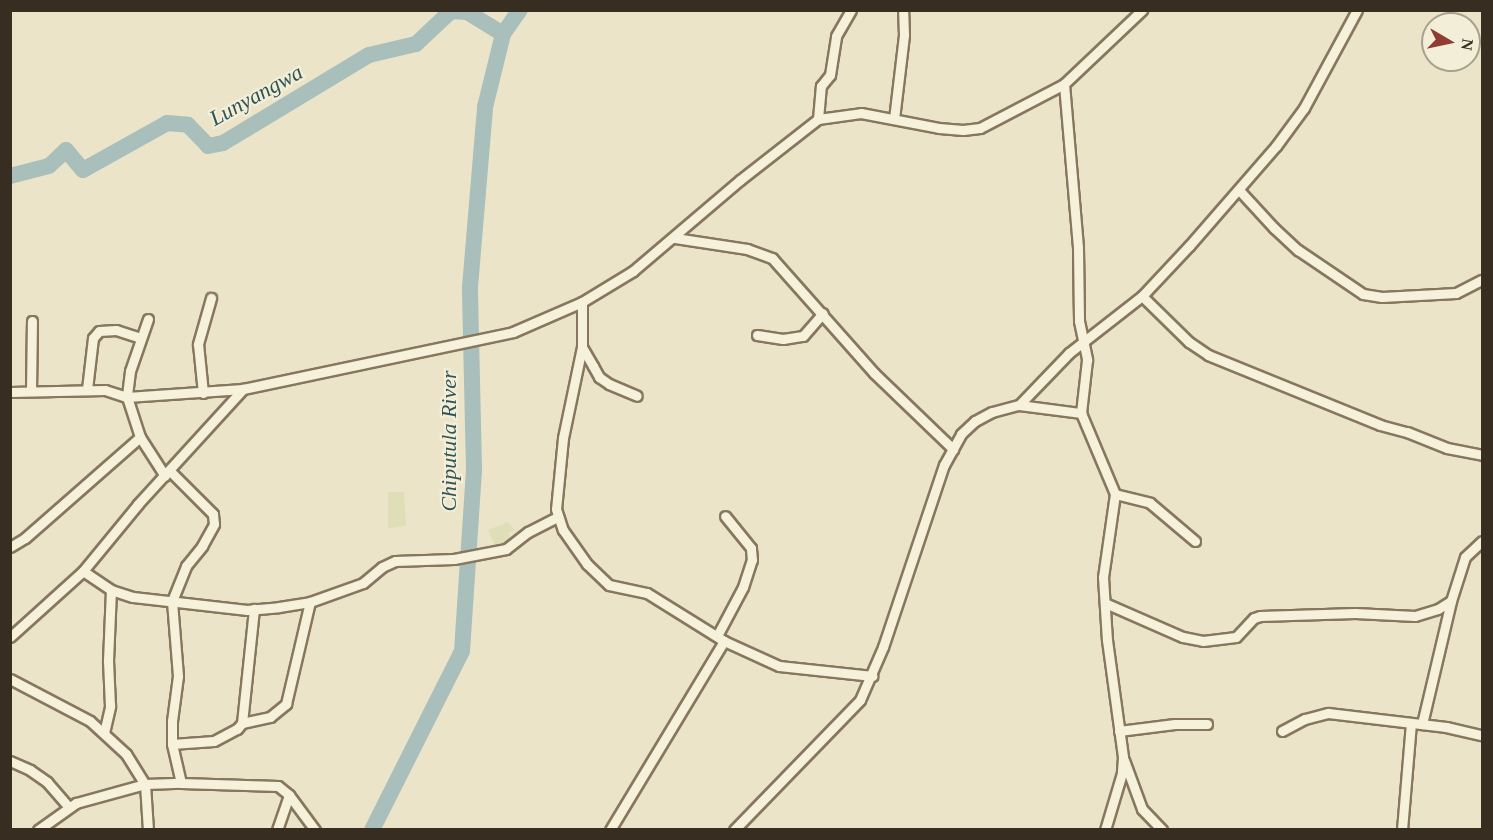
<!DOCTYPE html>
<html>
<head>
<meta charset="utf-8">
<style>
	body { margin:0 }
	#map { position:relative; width:1493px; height:840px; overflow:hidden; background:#ebe4c8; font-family:"Times New Roman",serif }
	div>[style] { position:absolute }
	.farmland>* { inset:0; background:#e0deb6 }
	.river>* { height:16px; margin:-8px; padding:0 8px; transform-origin:8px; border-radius:8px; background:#a8bfbb }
	.roads { filter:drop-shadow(2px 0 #86775e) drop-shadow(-2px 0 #86775e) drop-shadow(0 2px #86775e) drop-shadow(0 -2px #86775e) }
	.minor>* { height:9px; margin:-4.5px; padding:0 4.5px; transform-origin:4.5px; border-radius:4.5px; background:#f6f1db }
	span { translate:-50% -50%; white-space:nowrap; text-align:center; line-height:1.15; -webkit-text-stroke:4.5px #f3eed7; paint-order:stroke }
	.water-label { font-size:22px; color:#315456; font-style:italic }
	.frame { position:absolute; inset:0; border:12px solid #372e21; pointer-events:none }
	.north { position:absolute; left:1421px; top:12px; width:60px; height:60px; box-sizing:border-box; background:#f3eed7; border:2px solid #a8a18e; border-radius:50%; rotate:99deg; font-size:16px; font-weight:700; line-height:24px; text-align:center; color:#372e21 }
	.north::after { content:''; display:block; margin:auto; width:21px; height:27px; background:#903c33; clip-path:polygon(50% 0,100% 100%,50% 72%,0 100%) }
</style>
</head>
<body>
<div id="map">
	<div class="farmland">
		<div style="clip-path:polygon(388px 492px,404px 492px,406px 526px,388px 528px)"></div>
		<div style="clip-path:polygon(508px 522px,515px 530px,509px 533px,510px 540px,497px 550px,488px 530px)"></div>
	</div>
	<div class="river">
		<div style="left:10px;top:176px;width:40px;rotate:-14.4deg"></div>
		<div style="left:49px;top:166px;width:23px;rotate:-43deg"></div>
		<div style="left:66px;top:150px;width:26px;rotate:50deg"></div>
		<div style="left:83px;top:170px;width:96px;rotate:-29.2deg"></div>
		<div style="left:167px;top:123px;width:21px;rotate:5deg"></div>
		<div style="left:188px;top:125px;width:29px;rotate:46deg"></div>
		<div style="left:208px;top:146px;width:15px;rotate:-11deg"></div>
		<div style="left:223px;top:143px;width:170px;rotate:-31.1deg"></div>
		<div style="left:369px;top:55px;width:48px;rotate:-13.2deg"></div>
		<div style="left:416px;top:44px;width:48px;rotate:-43.3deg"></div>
		<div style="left:451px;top:11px;width:16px;rotate:4deg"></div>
		<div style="left:467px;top:12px;width:42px;rotate:31.4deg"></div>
		<div style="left:503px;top:34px;width:29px;rotate:-55deg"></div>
		<div style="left:372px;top:830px;width:200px;rotate:-63.3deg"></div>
		<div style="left:462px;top:651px;width:182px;rotate:-86.2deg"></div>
		<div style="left:474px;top:469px;width:182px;rotate:-91.3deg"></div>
		<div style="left:470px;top:287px;width:181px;rotate:-85.2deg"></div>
		<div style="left:485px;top:107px;width:75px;rotate:-76.1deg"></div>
	</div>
	<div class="roads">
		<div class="minor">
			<div style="left:1064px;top:84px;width:165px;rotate:85.1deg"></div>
			<div style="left:1078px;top:248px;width:73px;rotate:89.2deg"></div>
			<div style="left:1079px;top:321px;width:40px;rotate:78deg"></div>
			<div style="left:1087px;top:360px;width:53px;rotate:96.5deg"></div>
			<div style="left:1081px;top:413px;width:88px;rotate:67.2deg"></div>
			<div style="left:1115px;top:494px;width:84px;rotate:98.2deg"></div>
			<div style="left:1103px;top:577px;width:63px;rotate:86.4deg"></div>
			<div style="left:1107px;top:640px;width:118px;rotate:82.2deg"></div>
			<div style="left:1123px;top:757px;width:16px;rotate:94deg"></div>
			<div style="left:1122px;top:773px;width:59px;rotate:106.6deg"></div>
			<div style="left:818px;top:119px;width:33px;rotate:-85deg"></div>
			<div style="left:821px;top:86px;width:14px;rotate:-51deg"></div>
			<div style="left:830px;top:75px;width:39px;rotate:-81deg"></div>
			<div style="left:836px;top:36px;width:30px;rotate:-60deg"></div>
			<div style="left:894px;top:119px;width:85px;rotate:-83.2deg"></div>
			<div style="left:904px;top:35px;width:25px;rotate:-92deg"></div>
			<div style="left:1239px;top:190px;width:52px;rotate:47.4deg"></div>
			<div style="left:1274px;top:228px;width:33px;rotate:43deg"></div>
			<div style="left:1298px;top:250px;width:78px;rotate:34.1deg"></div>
			<div style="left:1363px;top:294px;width:19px;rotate:9deg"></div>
			<div style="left:1382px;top:297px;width:74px;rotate:-3.1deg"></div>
			<div style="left:1456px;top:293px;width:29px;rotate:-27deg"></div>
			<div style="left:675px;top:238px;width:73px;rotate:8.7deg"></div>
			<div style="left:747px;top:249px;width:27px;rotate:20deg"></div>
			<div style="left:772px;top:258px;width:154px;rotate:48.4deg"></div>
			<div style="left:874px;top:373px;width:110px;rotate:43.9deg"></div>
			<div style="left:1142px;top:296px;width:66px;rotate:44.4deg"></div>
			<div style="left:1189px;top:342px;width:23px;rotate:34deg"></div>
			<div style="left:1208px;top:355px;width:186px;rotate:22.1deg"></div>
			<div style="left:1380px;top:425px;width:28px;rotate:15deg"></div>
			<div style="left:1407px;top:432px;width:43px;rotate:21.8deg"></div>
			<div style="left:1447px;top:448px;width:36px;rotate:11deg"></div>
			<div style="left:582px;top:302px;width:45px;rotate:90deg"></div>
			<div style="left:582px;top:347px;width:22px;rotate:60deg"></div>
			<div style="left:593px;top:366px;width:13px;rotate:61deg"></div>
			<div style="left:599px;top:377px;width:12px;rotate:35deg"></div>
			<div style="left:609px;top:384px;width:30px;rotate:23deg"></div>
			<div style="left:148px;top:319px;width:55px;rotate:109.1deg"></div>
			<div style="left:130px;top:371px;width:26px;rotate:97deg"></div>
			<div style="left:127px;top:397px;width:42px;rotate:72deg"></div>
			<div style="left:140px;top:437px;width:46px;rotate:57.3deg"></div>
			<div style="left:757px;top:335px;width:26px;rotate:9deg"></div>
			<div style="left:783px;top:339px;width:20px;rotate:-9deg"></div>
			<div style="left:803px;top:336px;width:30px;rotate:-49deg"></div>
			<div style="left:582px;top:347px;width:93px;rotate:101.8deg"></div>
			<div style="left:563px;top:438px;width:71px;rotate:95.6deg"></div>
			<div style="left:556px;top:509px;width:22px;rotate:72deg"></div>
			<div style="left:563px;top:530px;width:42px;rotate:54.8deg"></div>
			<div style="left:587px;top:564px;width:30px;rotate:44deg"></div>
			<div style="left:609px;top:585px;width:39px;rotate:12deg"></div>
			<div style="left:647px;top:593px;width:91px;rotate:31.9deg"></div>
			<div style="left:724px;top:641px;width:60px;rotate:24.4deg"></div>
			<div style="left:779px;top:666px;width:94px;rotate:6.1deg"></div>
			<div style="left:87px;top:389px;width:51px;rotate:-83.3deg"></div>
			<div style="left:93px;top:338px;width:9px;rotate:-49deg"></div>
			<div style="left:99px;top:331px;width:17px;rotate:-3deg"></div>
			<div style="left:116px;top:330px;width:26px;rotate:18deg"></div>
			<div style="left:31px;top:391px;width:70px;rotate:-89.2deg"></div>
			<div style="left:10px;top:392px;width:95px;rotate:-1.2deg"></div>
			<div style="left:105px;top:390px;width:23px;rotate:18deg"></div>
			<div style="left:127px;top:397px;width:116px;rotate:-3.9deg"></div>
			<div style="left:243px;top:389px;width:276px;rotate:-11.9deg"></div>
			<div style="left:513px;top:332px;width:75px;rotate:-23.5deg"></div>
			<div style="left:582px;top:302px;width:60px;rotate:-31.3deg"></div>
			<div style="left:633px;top:271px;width:140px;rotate:-40.4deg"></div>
			<div style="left:740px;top:180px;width:99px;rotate:-38deg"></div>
			<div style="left:818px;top:119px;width:43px;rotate:-7.9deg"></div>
			<div style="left:861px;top:113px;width:79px;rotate:10.9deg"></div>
			<div style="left:939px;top:128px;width:24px;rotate:5deg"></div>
			<div style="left:963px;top:130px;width:17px;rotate:-7deg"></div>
			<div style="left:980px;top:128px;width:95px;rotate:-27.6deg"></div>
			<div style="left:1064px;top:84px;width:108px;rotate:-43.5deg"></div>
			<div style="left:203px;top:393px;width:49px;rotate:-95.8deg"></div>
			<div style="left:198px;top:344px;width:48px;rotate:-74.2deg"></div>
			<div style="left:1019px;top:405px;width:63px;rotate:7.4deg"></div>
			<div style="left:1115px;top:494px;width:36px;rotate:14deg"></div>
			<div style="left:1150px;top:503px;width:59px;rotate:40.2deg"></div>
			<div style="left:10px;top:547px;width:17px;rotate:-31deg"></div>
			<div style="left:25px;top:538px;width:153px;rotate:-41.3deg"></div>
			<div style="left:83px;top:571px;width:34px;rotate:34deg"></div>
			<div style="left:111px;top:590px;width:23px;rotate:18deg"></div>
			<div style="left:133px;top:597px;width:115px;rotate:6.5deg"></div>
			<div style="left:247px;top:610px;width:32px;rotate:-5deg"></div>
			<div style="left:279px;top:607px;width:31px;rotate:-9deg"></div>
			<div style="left:310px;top:602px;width:56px;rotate:-19.7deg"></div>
			<div style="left:363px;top:583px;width:25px;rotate:-40deg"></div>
			<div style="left:382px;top:567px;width:14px;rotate:-25deg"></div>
			<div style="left:395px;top:561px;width:59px;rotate:-1.9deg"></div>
			<div style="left:454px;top:559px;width:53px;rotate:-10.9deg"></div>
			<div style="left:506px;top:549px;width:28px;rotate:-38deg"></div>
			<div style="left:528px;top:532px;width:34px;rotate:-27deg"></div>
			<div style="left:1105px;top:603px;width:85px;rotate:23.6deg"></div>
			<div style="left:1183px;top:637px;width:20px;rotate:11deg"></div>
			<div style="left:1203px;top:641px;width:33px;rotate:-7deg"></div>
			<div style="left:1236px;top:637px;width:26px;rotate:-47deg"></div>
			<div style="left:1254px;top:618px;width:6px;rotate:-18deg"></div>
			<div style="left:1260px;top:616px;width:95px;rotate:-1.8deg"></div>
			<div style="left:1355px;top:613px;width:60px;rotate:2.9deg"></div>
			<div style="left:1415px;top:616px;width:24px;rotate:-17deg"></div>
			<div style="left:1438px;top:609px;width:15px;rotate:-32deg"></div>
			<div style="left:1451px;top:601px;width:46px;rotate:-72.3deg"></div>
			<div style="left:1465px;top:557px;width:23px;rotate:-43deg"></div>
			<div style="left:717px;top:636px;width:55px;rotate:-62deg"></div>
			<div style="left:743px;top:587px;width:28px;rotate:-72deg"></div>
			<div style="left:752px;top:560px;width:12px;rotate:-95deg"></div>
			<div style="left:751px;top:548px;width:41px;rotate:-129.1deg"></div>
			<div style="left:10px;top:637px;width:98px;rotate:-42.1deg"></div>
			<div style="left:83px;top:571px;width:87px;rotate:-50.6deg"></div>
			<div style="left:138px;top:504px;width:156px;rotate:-47.6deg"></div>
			<div style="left:10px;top:679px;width:90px;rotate:27.7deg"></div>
			<div style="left:90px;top:721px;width:49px;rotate:42.5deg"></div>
			<div style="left:126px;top:754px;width:36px;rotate:58deg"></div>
			<div style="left:145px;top:784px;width:46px;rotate:86.3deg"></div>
			<div style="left:242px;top:723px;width:29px;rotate:-12deg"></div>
			<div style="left:270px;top:717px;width:21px;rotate:-39deg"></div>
			<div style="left:286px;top:704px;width:105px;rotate:-76.8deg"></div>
			<div style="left:1422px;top:724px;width:126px;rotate:-76.7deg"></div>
			<div style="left:1119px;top:731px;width:56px;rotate:-7.1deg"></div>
			<div style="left:1175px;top:724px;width:32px"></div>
			<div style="left:1282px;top:731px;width:26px;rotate:-28deg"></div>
			<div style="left:1305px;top:719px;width:24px;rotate:-15deg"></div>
			<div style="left:1328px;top:713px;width:119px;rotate:6.8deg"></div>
			<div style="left:1446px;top:727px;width:37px;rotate:13deg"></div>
			<div style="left:104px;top:733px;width:28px;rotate:-77deg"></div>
			<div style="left:110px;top:706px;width:45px;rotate:-92.5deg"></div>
			<div style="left:108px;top:661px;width:71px;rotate:-87.6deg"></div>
			<div style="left:172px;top:744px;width:42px;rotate:-4.1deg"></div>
			<div style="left:214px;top:741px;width:26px;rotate:-28deg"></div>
			<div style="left:237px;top:729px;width:8px;rotate:-50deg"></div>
			<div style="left:242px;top:723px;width:115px;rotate:-84deg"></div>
			<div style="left:1124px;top:760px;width:52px;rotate:69.8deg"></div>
			<div style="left:1142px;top:809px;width:29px;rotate:46deg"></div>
			<div style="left:10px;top:761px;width:22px;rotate:24deg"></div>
			<div style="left:30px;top:770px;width:21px;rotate:35deg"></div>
			<div style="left:47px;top:782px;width:33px;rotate:49deg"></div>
			<div style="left:181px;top:783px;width:97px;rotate:1.8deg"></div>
			<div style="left:278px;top:786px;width:14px;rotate:39deg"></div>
			<div style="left:289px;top:795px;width:44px;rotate:53.4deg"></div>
			<div style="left:38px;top:830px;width:47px;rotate:-35.4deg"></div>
			<div style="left:76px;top:803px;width:72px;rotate:-15.4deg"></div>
			<div style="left:145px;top:784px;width:36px;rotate:-2deg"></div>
			<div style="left:181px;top:783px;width:40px;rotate:-103deg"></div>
			<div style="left:172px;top:744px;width:23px;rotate:-90deg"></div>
			<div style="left:172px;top:721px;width:45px;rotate:-82.4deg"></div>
			<div style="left:178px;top:676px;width:75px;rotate:-94.6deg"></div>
			<div style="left:172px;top:601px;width:38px;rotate:-68deg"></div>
			<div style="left:186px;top:566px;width:26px;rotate:-51deg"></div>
			<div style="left:202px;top:546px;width:25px;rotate:-61deg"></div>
			<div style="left:214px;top:524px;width:10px;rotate:-96deg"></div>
			<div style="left:213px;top:514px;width:61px;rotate:-135deg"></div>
			<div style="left:277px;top:830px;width:37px;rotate:-71deg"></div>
			<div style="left:610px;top:830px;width:221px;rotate:-58.9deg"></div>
			<div style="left:734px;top:830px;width:181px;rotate:-45.9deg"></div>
			<div style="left:860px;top:700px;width:58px;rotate:-66.5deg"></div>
			<div style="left:883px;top:647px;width:192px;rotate:-71.5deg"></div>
			<div style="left:944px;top:465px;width:35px;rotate:-61deg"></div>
			<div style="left:961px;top:434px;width:19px;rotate:-43deg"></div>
			<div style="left:975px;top:421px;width:19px;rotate:-28deg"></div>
			<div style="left:992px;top:412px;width:28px;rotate:-15deg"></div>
			<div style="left:1019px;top:405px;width:72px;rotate:-46.1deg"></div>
			<div style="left:1069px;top:353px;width:93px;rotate:-38deg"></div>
			<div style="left:1142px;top:296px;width:69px;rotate:-46.8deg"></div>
			<div style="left:1189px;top:246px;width:133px;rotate:-49deg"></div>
			<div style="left:1276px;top:146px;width:47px;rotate:-53.6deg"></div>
			<div style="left:1304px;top:108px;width:111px;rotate:-61.6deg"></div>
			<div style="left:1402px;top:830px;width:107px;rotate:-85.2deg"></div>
		</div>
	</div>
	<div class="water-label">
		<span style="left:256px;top:95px;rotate:-29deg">Lunyangwa</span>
		<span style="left:449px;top:441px;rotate:-90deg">Chiputula River</span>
	</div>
	<div class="frame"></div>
	<div class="north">N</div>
</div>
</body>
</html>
